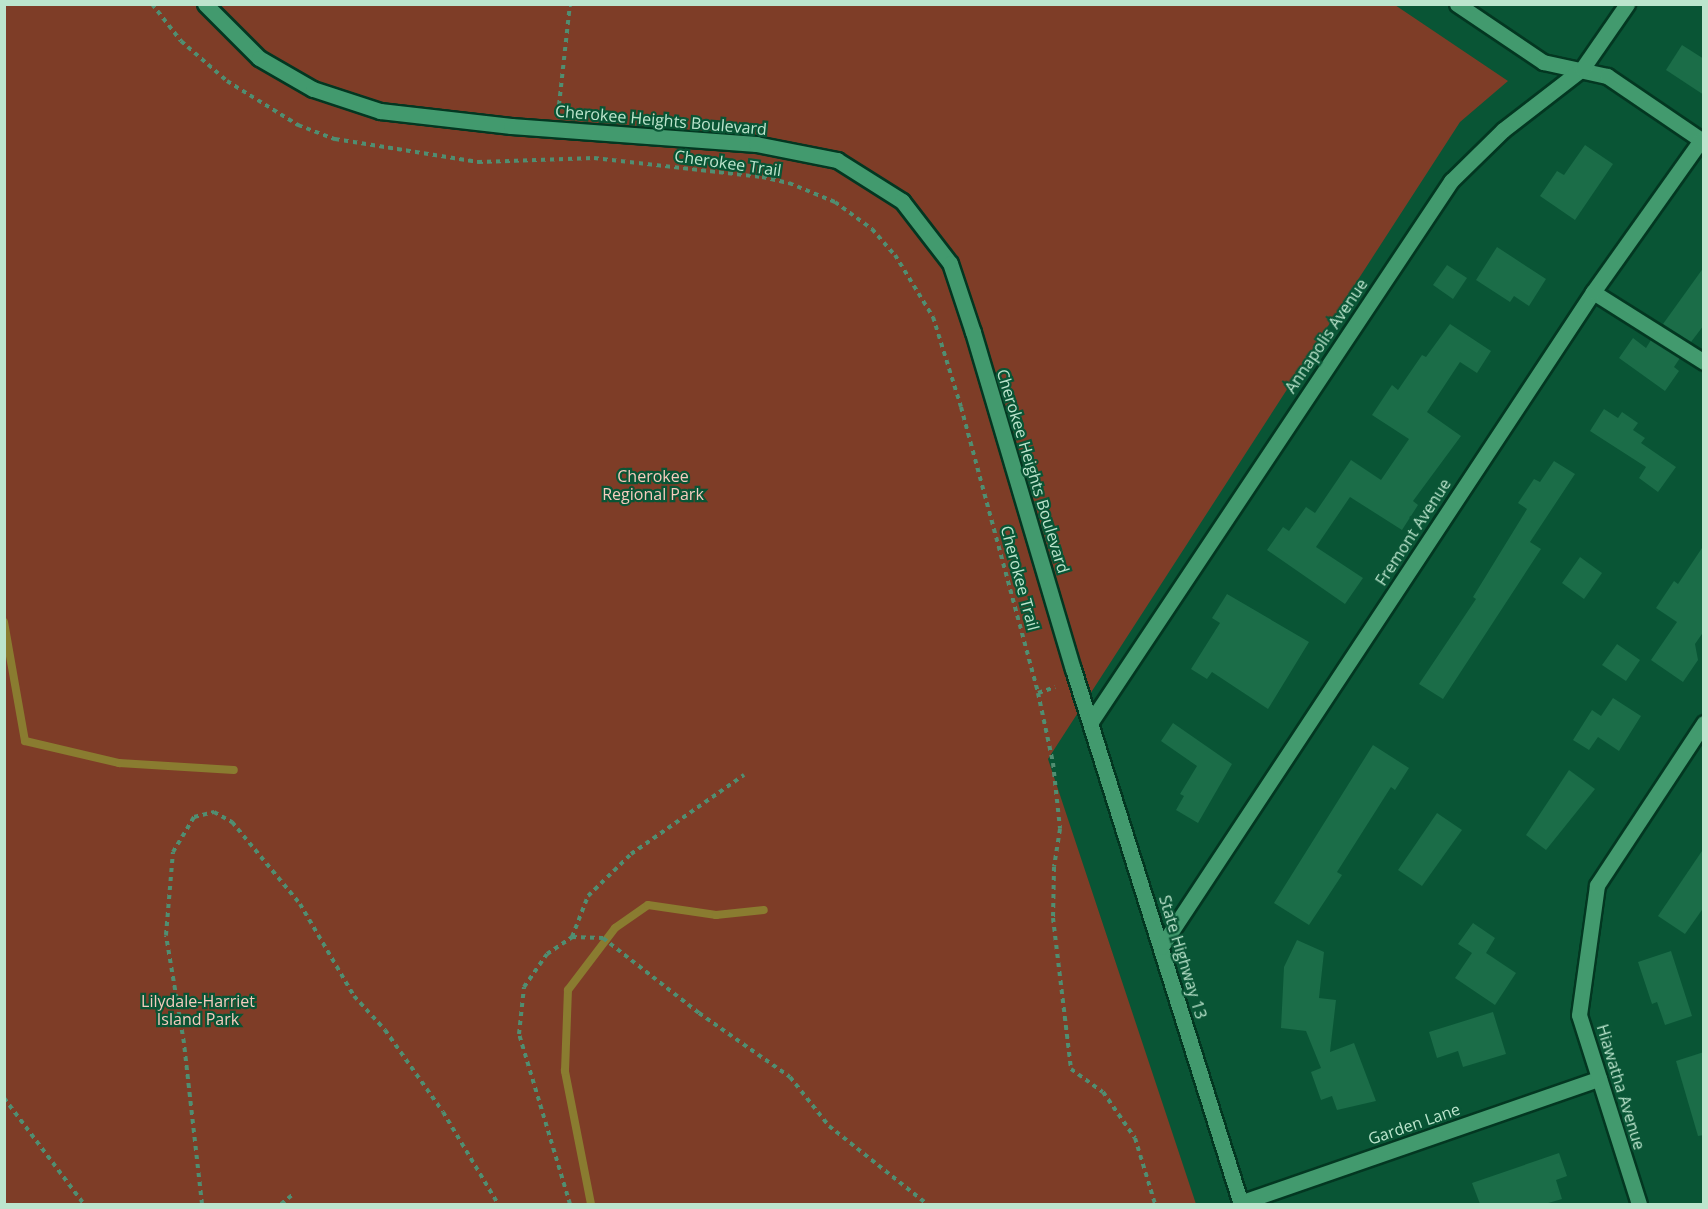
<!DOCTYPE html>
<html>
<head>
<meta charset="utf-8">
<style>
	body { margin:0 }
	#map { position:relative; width:1708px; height:1209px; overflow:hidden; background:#095535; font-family:"Open Sans",sans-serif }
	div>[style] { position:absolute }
	.green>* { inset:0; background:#7e3d27 }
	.stream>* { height:8px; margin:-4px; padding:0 4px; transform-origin:4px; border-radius:4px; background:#8a7c30 }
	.building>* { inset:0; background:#1b6d48 }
	.path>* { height:4px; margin-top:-2px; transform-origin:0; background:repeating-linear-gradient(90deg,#508e71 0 4.5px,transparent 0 9px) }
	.roads { filter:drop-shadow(2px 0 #033721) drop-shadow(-2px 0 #033721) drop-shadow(0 2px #033721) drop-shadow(0 -2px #033721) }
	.minor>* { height:15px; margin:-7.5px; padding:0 7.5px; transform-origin:7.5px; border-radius:7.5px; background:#429a6e }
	span { translate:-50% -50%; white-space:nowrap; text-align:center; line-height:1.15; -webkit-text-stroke:4.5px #095535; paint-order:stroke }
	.street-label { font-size:16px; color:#bce5cd }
	.park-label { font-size:16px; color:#f5cbbe }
	.frame { position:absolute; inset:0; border:6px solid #bce5cd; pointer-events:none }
</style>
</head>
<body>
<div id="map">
	<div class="green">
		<div style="clip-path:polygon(5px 5px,1395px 5px,1508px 81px,1460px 122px,1048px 759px,1196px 1204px,5px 1204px)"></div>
	</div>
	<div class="stream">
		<div style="left:4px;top:622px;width:121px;rotate:80deg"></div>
		<div style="left:25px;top:741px;width:97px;rotate:13.2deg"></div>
		<div style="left:119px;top:763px;width:115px;rotate:3.5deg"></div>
		<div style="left:591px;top:1204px;width:136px;rotate:-101.1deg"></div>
		<div style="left:565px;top:1071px;width:81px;rotate:-87.9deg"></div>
		<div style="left:568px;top:990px;width:78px;rotate:-52.8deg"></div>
		<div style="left:615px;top:928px;width:40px;rotate:-34.9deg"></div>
		<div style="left:648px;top:905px;width:69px;rotate:8.4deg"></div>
		<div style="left:716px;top:915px;width:48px;rotate:-5.9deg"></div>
	</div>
	<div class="building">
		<div style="clip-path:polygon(1682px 45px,1704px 59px,1704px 95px,1666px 70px)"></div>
		<div style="clip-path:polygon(1585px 145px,1613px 164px,1575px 220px,1540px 196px,1557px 171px,1564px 175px)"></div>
		<div style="clip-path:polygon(1497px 247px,1546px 279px,1529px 306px,1514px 296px,1510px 302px,1476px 280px)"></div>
		<div style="clip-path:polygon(1447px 265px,1467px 278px,1453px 299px,1433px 285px)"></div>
		<div style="clip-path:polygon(1704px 267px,1704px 325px,1691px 342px,1663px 324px)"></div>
		<div style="clip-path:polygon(1450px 324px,1491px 351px,1477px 373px,1460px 362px,1427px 412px,1461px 436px,1413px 501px,1418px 505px,1402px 530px,1350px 497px,1316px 547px,1363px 578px,1345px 604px,1267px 550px,1283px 527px,1289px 531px,1306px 507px,1315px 513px,1351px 460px,1381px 480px,1409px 439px,1372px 415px,1392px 385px,1398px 390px,1422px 355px,1426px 357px)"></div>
		<div style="clip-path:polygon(1633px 338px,1646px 348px,1651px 340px,1680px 358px,1674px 367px,1679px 371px,1665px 391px,1619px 358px)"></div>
		<div style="clip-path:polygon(1604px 409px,1618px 418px,1622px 412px,1638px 423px,1633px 430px,1645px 438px,1641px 443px,1676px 467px,1658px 492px,1639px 478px,1646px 467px,1590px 431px)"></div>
		<div style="clip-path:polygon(1554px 461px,1575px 474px,1530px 542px,1541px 549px,1443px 699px,1419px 684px,1476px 599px,1473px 597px,1527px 509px,1518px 503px,1534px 479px,1540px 482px)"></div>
		<div style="clip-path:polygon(1704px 545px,1704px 631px,1695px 644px,1698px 660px,1683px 682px,1651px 660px,1677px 622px,1656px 608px,1674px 581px,1678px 584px)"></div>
		<div style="clip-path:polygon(1580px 557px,1602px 573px,1584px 599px,1562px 583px)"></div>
		<div style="clip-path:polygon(1227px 594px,1309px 642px,1268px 709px,1212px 672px,1207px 679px,1191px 669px,1220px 623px,1212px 618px)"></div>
		<div style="clip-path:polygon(1617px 644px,1640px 660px,1626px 681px,1602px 665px)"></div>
		<div style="clip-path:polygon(1613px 698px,1641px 716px,1619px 751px,1598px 737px,1589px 750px,1573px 740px,1592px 710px,1601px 716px)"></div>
		<div style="clip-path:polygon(1173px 723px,1232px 764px,1198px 823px,1176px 810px,1184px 796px,1180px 794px,1197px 766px,1161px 741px)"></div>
		<div style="clip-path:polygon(1373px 745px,1409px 768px,1395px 790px,1391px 787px,1337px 872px,1342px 875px,1309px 925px,1274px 903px)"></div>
		<div style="clip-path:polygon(1569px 770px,1595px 789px,1546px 850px,1526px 835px)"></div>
		<div style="clip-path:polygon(1437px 813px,1462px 830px,1422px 886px,1398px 870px)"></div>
		<div style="clip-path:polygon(1704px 848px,1704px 907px,1685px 934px,1658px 916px)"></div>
		<div style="clip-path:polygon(1473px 923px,1495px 938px,1486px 953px,1516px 973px,1495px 1005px,1455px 978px,1472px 953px,1458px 944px)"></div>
		<div style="clip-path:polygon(1297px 940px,1324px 952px,1319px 998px,1336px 1000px,1330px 1052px,1354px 1043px,1376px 1101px,1337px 1110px,1332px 1096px,1321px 1100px,1311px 1072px,1321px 1068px,1306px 1031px,1281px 1028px,1284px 967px)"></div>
		<div style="clip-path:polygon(1671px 951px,1692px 1016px,1665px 1025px,1657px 1002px,1652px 1004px,1638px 962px)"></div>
		<div style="clip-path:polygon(1493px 1012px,1506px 1054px,1463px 1067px,1458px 1051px,1437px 1058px,1429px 1032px)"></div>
		<div style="clip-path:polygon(1704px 1052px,1704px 1135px,1698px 1136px,1676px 1061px)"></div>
		<div style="clip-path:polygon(1559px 1153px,1567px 1176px,1556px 1180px,1562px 1199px,1545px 1204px,1480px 1204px,1472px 1183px)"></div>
	</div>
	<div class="path">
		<div style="left:152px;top:4px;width:47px;rotate:51.9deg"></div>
		<div style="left:181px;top:41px;width:61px;rotate:41deg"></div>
		<div style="left:227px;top:81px;width:84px;rotate:31.8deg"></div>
		<div style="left:298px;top:125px;width:40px;rotate:21deg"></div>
		<div style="left:335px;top:139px;width:145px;rotate:9.1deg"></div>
		<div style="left:478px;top:162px;width:116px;rotate:-2deg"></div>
		<div style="left:594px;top:158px;width:169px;rotate:6.5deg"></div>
		<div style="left:762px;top:177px;width:28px;rotate:13deg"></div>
		<div style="left:789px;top:183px;width:50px;rotate:22.4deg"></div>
		<div style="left:835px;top:202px;width:46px;rotate:36.1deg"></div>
		<div style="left:872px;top:229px;width:35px;rotate:49deg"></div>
		<div style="left:895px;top:255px;width:73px;rotate:58.5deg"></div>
		<div style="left:933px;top:317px;width:94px;rotate:72.7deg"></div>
		<div style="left:961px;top:407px;width:296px;rotate:74.9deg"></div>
		<div style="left:1038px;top:693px;width:72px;rotate:77.9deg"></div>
		<div style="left:1053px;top:763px;width:66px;rotate:83.9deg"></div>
		<div style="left:1060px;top:829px;width:38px;rotate:99deg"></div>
		<div style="left:1054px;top:867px;width:51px;rotate:91.1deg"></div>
		<div style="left:1053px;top:918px;width:152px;rotate:83.2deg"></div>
		<div style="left:1071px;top:1069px;width:39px;rotate:36deg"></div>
		<div style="left:1103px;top:1092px;width:56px;rotate:55.2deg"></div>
		<div style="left:1135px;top:1138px;width:69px;rotate:73.1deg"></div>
		<div style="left:559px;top:105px;width:102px;rotate:-83.8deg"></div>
		<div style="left:1038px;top:693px;width:18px;rotate:-19deg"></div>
		<div style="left:572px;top:937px;width:44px;rotate:-68.7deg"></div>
		<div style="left:588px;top:896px;width:60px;rotate:-44.3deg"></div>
		<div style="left:631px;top:854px;width:138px;rotate:-35deg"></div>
		<div style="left:4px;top:1098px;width:133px;rotate:53deg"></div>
		<div style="left:202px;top:1204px;width:162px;rotate:-96.4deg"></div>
		<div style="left:184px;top:1043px;width:109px;rotate:-99.5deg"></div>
		<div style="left:166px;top:935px;width:83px;rotate:-85.2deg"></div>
		<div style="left:173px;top:852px;width:41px;rotate:-59deg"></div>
		<div style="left:194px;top:817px;width:21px;rotate:-14deg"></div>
		<div style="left:214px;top:812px;width:21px;rotate:29deg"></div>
		<div style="left:232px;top:822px;width:107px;rotate:50.3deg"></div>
		<div style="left:300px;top:904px;width:107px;rotate:59.6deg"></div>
		<div style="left:354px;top:996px;width:46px;rotate:47.6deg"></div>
		<div style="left:385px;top:1030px;width:100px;rotate:54.7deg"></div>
		<div style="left:443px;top:1112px;width:107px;rotate:59.1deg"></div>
		<div style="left:281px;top:1204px;width:14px;rotate:-39deg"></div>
		<div style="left:570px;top:1204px;width:177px;rotate:-106.7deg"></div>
		<div style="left:519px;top:1034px;width:47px;rotate:-83.9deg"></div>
		<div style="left:524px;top:987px;width:40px;rotate:-55.1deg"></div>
		<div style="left:547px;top:954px;width:30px;rotate:-34deg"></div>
		<div style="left:572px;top:937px;width:31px;rotate:2deg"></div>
		<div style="left:603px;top:938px;width:122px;rotate:38deg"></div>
		<div style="left:699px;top:1013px;width:111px;rotate:35.1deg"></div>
		<div style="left:790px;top:1077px;width:63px;rotate:51.5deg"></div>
		<div style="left:829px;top:1126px;width:125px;rotate:38.5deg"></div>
	</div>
	<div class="roads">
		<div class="minor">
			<div style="left:205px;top:4px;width:76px;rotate:45deg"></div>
			<div style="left:259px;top:58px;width:62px;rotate:29.9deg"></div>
			<div style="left:313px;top:89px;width:71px;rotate:18.2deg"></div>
			<div style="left:380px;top:111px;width:132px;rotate:6.5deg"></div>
			<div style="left:511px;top:126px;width:246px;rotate:4.2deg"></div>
			<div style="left:756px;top:144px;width:83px;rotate:11.2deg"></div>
			<div style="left:837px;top:160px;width:77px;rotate:32.2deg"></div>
			<div style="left:902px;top:201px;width:78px;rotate:52.3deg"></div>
			<div style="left:950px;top:263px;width:73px;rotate:71.6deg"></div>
			<div style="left:973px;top:332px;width:352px;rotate:73.5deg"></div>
			<div style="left:1073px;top:669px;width:561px;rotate:72.57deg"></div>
			<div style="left:1457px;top:4px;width:104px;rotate:34deg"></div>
			<div style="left:1543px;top:62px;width:66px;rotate:12.3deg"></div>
			<div style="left:1607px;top:76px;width:117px;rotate:34.2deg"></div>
			<div style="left:1593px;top:292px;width:131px;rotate:32.2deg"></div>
			<div style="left:1092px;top:720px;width:648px;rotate:-56.33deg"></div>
			<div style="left:1451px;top:181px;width:73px;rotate:-44.4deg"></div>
			<div style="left:1503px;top:130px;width:100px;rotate:-37.7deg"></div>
			<div style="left:1582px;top:69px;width:79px;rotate:-55.3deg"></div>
			<div style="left:1161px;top:947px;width:785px;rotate:-56.59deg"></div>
			<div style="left:1593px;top:292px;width:186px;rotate:-54.6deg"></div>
			<div style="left:1240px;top:1203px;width:380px;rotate:-19.1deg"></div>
			<div style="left:1639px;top:1204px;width:198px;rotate:-107.6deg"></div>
			<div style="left:1579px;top:1015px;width:131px;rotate:-82.1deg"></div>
			<div style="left:1597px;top:885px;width:194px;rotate:-56.6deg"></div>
		</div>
	</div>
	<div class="street-label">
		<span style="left:661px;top:120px;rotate:5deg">Cherokee Heights Boulevard</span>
		<span style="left:728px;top:163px;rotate:8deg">Cherokee Trail</span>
		<span style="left:1326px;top:336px;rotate:-56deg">Annapolis Avenue</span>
		<span style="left:1033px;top:471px;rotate:73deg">Cherokee Heights Boulevard</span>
		<span style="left:1413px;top:532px;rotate:-57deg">Fremont Avenue</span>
		<span style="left:1020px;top:578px;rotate:75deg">Cherokee Trail</span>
		<span style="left:1183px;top:957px;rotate:73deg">State Highway 13</span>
		<span style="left:1621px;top:1087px;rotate:73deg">Hiawatha Avenue</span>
		<span style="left:1414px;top:1124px;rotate:-19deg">Garden Lane</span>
	</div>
	<div class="park-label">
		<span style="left:653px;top:485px">Cherokee<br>Regional Park</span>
		<span style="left:198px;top:1010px">Lilydale-Harriet<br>Island Park</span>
	</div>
	<div class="frame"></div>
</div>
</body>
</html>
